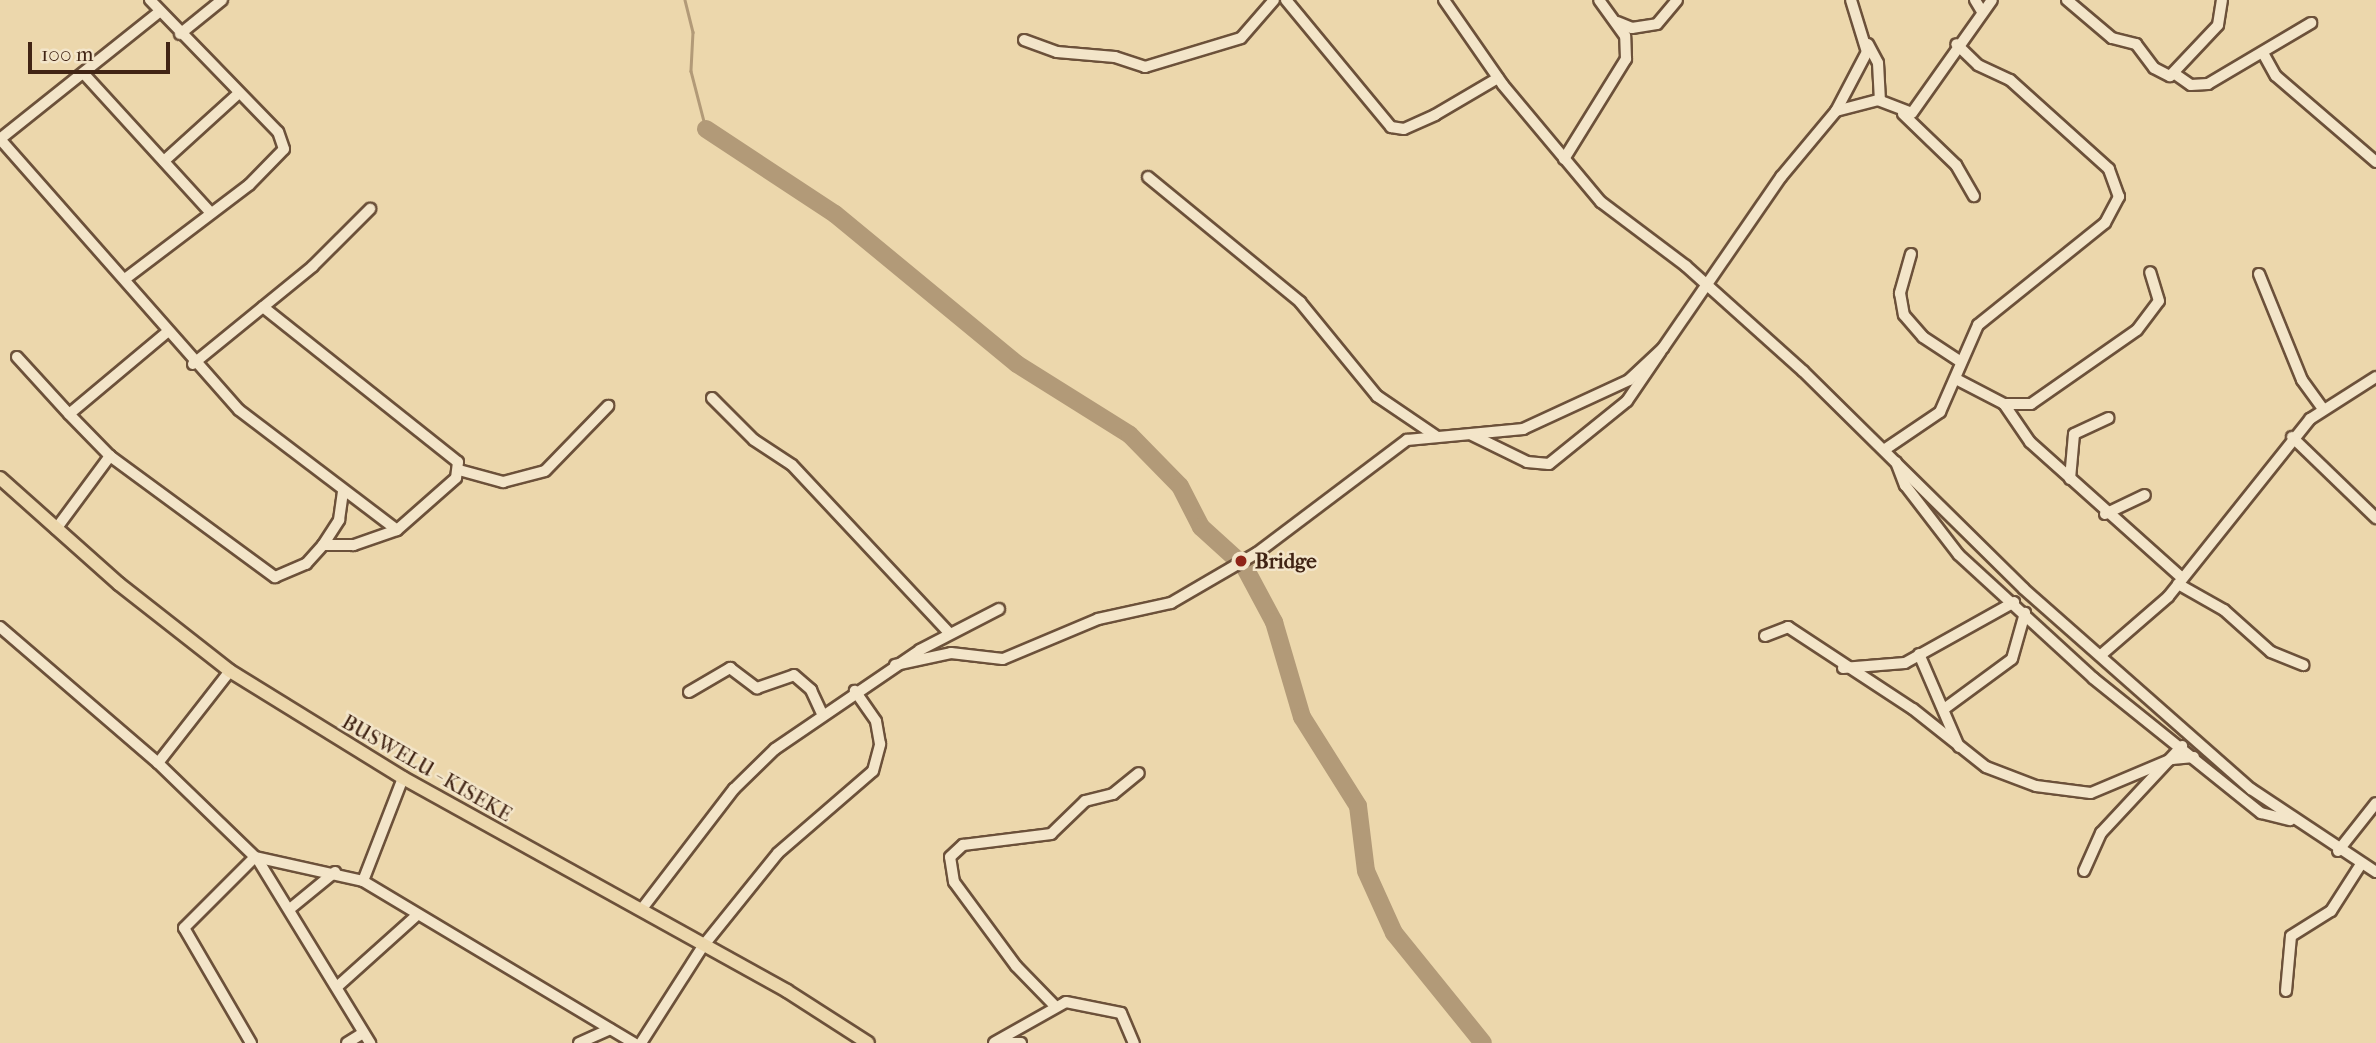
<!DOCTYPE html>
<html>
<head>
<meta charset="utf-8">
<style>
	body { margin:0 }
	#map { position:relative; width:2376px; height:1043px; overflow:hidden; background:#ecd7ac; font-family:"IM FELL French Canon",serif }
	div>[style] { position:absolute }
	.stream>* { height:2.5px; margin:-1.25px; padding:0 1.25px; transform-origin:1.25px; border-radius:1.25px; background:#b29a78 }
	.river>* { height:18px; margin:-9px; padding:0 9px; transform-origin:9px; border-radius:9px; background:#b29a78 }
	.roads { filter:drop-shadow(2px 0 #6c513a) drop-shadow(-2px 0 #6c513a) drop-shadow(0 2px #6c513a) drop-shadow(0 -2px #6c513a) }
	.minor>* { height:10px; margin:-5px; padding:0 5px; transform-origin:5px; border-radius:5px; background:#f3e5c9 }
	.major>* { height:12px; margin:-6px; padding:0 6px; transform-origin:6px; border-radius:6px; background:#ecd7ac }
	.dots>* { width:19px; height:19px; translate:-50% -50%; box-sizing:border-box; border:4px solid #f3e5c9; border-radius:50% }
	span { translate:-50% -50%; white-space:nowrap; text-align:center; line-height:1.15; -webkit-text-stroke:5px #f3e5c9; paint-order:stroke }
	.poi-label { font-size:21px; color:#412414; font-weight:700 }
	.left { translate:0 -50%; text-align:left }
	.street-label { font-size:21px; color:#412414 }
	.scale { position:absolute; left:28px; top:42px; width:142px; height:32px; box-sizing:border-box; border:4px solid #412414; border-top:0; padding-left:9px; font-size:21px; line-height:24px; white-space:nowrap; color:#412414; -webkit-text-stroke:5px #f3e5c9; paint-order:stroke }
</style>
</head>
<body>
<div id="map">
	<div class="stream">
		<div style="left:685px;top:0;width:33px;rotate:76deg"></div>
		<div style="left:693px;top:32px;width:39px;rotate:93deg"></div>
		<div style="left:691px;top:71px;width:60px;rotate:75.5deg"></div>
	</div>
	<div class="river">
		<div style="left:706px;top:129px;width:154px;rotate:33.4deg"></div>
		<div style="left:835px;top:214px;width:236px;rotate:39.5deg"></div>
		<div style="left:1017px;top:364px;width:133px;rotate:32.1deg"></div>
		<div style="left:1130px;top:435px;width:71px;rotate:45.6deg"></div>
		<div style="left:1180px;top:486px;width:46px;rotate:62.9deg"></div>
		<div style="left:1201px;top:527px;width:58px;rotate:42.2deg"></div>
		<div style="left:1244px;top:566px;width:64px;rotate:61.8deg"></div>
		<div style="left:1274px;top:622px;width:99px;rotate:73.6deg"></div>
		<div style="left:1302px;top:717px;width:105px;rotate:57.8deg"></div>
		<div style="left:1358px;top:806px;width:65px;rotate:83deg"></div>
		<div style="left:1366px;top:871px;width:68px;rotate:65.7deg"></div>
		<div style="left:1394px;top:933px;width:141px;rotate:51deg"></div>
	</div>
	<div class="roads">
		<div class="minor">
			<div style="left:1286px;top:0;width:165px;rotate:50.4deg"></div>
			<div style="left:1391px;top:127px;width:13px;rotate:9deg"></div>
			<div style="left:1404px;top:129px;width:34px;rotate:-24deg"></div>
			<div style="left:1435px;top:115px;width:73px;rotate:-30.4deg"></div>
			<div style="left:1444px;top:0;width:103px;rotate:55.2deg"></div>
			<div style="left:1503px;top:85px;width:153px;rotate:50.1deg"></div>
			<div style="left:1601px;top:202px;width:106px;rotate:37deg"></div>
			<div style="left:1686px;top:266px;width:157px;rotate:41.9deg"></div>
			<div style="left:1803px;top:371px;width:310px;rotate:44.6deg"></div>
			<div style="left:2024px;top:589px;width:303px;rotate:41.4deg"></div>
			<div style="left:2251px;top:789px;width:150px;rotate:33.6deg"></div>
			<div style="left:1975px;top:0;width:12px;rotate:59deg"></div>
			<div style="left:2067px;top:0;width:59px;rotate:40.2deg"></div>
			<div style="left:2112px;top:38px;width:25px;rotate:14deg"></div>
			<div style="left:2136px;top:44px;width:30px;rotate:53deg"></div>
			<div style="left:2154px;top:68px;width:18px;rotate:27deg"></div>
			<div style="left:2170px;top:76px;width:70px;rotate:-46.7deg"></div>
			<div style="left:2218px;top:25px;width:25px;rotate:-81deg"></div>
			<div style="left:1617px;top:22px;width:16px;rotate:22deg"></div>
			<div style="left:1632px;top:28px;width:25px;rotate:-9deg"></div>
			<div style="left:1657px;top:24px;width:31px;rotate:-50deg"></div>
			<div style="left:180px;top:34px;width:54px;rotate:-39deg"></div>
			<div style="left:1024px;top:40px;width:35px;rotate:20deg"></div>
			<div style="left:1057px;top:52px;width:58px;rotate:4.9deg"></div>
			<div style="left:1115px;top:57px;width:32px;rotate:18deg"></div>
			<div style="left:1145px;top:67px;width:100px;rotate:-16.8deg"></div>
			<div style="left:1241px;top:38px;width:50px;rotate:-49deg"></div>
			<div style="left:1868px;top:44px;width:21px;rotate:62deg"></div>
			<div style="left:1878px;top:63px;width:37px;rotate:87deg"></div>
			<div style="left:2263px;top:53px;width:26px;rotate:61deg"></div>
			<div style="left:2276px;top:76px;width:132px;rotate:40.7deg"></div>
			<div style="left:2175px;top:74px;width:19px;rotate:35deg"></div>
			<div style="left:2191px;top:85px;width:17px;rotate:-3deg"></div>
			<div style="left:2208px;top:84px;width:120px;rotate:-30.6deg"></div>
			<div style="left:85px;top:75px;width:187px;rotate:47.6deg"></div>
			<div style="left:1836px;top:111px;width:43px;rotate:-14.7deg"></div>
			<div style="left:1878px;top:100px;width:36px;rotate:21deg"></div>
			<div style="left:1912px;top:113px;width:138px;rotate:-54.7deg"></div>
			<div style="left:1903px;top:114px;width:74px;rotate:43.9deg"></div>
			<div style="left:1956px;top:165px;width:36px;rotate:60deg"></div>
			<div style="left:0;top:139px;width:361px;rotate:48.6deg"></div>
			<div style="left:239px;top:410px;width:198px;rotate:37.2deg"></div>
			<div style="left:0;top:139px;width:203px;rotate:-38.6deg"></div>
			<div style="left:1564px;top:159px;width:118px;rotate:-58.2deg"></div>
			<div style="left:1626px;top:59px;width:23px;rotate:-92deg"></div>
			<div style="left:1625px;top:36px;width:44px;rotate:-125.8deg"></div>
			<div style="left:164px;top:161px;width:101px;rotate:-42.2deg"></div>
			<div style="left:1148px;top:177px;width:197px;rotate:39.4deg"></div>
			<div style="left:1300px;top:302px;width:122px;rotate:50.7deg"></div>
			<div style="left:1377px;top:396px;width:71px;rotate:34.1deg"></div>
			<div style="left:1911px;top:254px;width:41px;rotate:105.8deg"></div>
			<div style="left:1900px;top:293px;width:22px;rotate:80deg"></div>
			<div style="left:1904px;top:315px;width:29px;rotate:49deg"></div>
			<div style="left:1923px;top:337px;width:45px;rotate:33.3deg"></div>
			<div style="left:2259px;top:274px;width:114px;rotate:67.9deg"></div>
			<div style="left:2302px;top:380px;width:36px;rotate:54deg"></div>
			<div style="left:125px;top:279px;width:156px;rotate:-37.2deg"></div>
			<div style="left:249px;top:185px;width:50px;rotate:-45.8deg"></div>
			<div style="left:284px;top:149px;width:18px;rotate:-109deg"></div>
			<div style="left:278px;top:132px;width:184px;rotate:-134.1deg"></div>
			<div style="left:263px;top:307px;width:249px;rotate:38.5deg"></div>
			<div style="left:458px;top:462px;width:16px;rotate:97deg"></div>
			<div style="left:456px;top:478px;width:79px;rotate:138.6deg"></div>
			<div style="left:397px;top:530px;width:46px;rotate:160.8deg"></div>
			<div style="left:354px;top:545px;width:31px;rotate:180deg"></div>
			<div style="left:166px;top:333px;width:126px;rotate:140.1deg"></div>
			<div style="left:69px;top:414px;width:59px;rotate:45.7deg"></div>
			<div style="left:110px;top:456px;width:205px;rotate:36.3deg"></div>
			<div style="left:275px;top:577px;width:34px;rotate:-23deg"></div>
			<div style="left:306px;top:564px;width:25px;rotate:-48deg"></div>
			<div style="left:323px;top:545px;width:30px;rotate:-57deg"></div>
			<div style="left:339px;top:520px;width:28px;rotate:-82deg"></div>
			<div style="left:17px;top:357px;width:77px;rotate:47.6deg"></div>
			<div style="left:193px;top:364px;width:155px;rotate:-39.2deg"></div>
			<div style="left:313px;top:266px;width:81px;rotate:-45deg"></div>
			<div style="left:1956px;top:379px;width:54px;rotate:27.5deg"></div>
			<div style="left:2004px;top:404px;width:46px;rotate:55.6deg"></div>
			<div style="left:2030px;top:442px;width:204px;rotate:41.8deg"></div>
			<div style="left:712px;top:398px;width:59px;rotate:45deg"></div>
			<div style="left:754px;top:440px;width:45px;rotate:33.3deg"></div>
			<div style="left:792px;top:465px;width:231px;rotate:46.9deg"></div>
			<div style="left:2004px;top:404px;width:27px"></div>
			<div style="left:2031px;top:404px;width:129px;rotate:-34.9deg"></div>
			<div style="left:2137px;top:330px;width:36px;rotate:-53deg"></div>
			<div style="left:2159px;top:301px;width:30px;rotate:-107deg"></div>
			<div style="left:1472px;top:435px;width:61px;rotate:26.1deg"></div>
			<div style="left:1527px;top:462px;width:22px;rotate:5deg"></div>
			<div style="left:1549px;top:464px;width:100px;rotate:-38.9deg"></div>
			<div style="left:1627px;top:401px;width:60px;rotate:-55.8deg"></div>
			<div style="left:2292px;top:437px;width:117px;rotate:44deg"></div>
			<div style="left:1884px;top:450px;width:68px;rotate:-34.2deg"></div>
			<div style="left:1940px;top:412px;width:95px;rotate:-66.4deg"></div>
			<div style="left:1978px;top:325px;width:163px;rotate:-38.8deg"></div>
			<div style="left:2105px;top:223px;width:30px;rotate:-62deg"></div>
			<div style="left:2119px;top:197px;width:30px;rotate:-110deg"></div>
			<div style="left:2109px;top:169px;width:133px;rotate:-138deg"></div>
			<div style="left:2010px;top:80px;width:35px;rotate:-155deg"></div>
			<div style="left:1978px;top:65px;width:30px;rotate:-136deg"></div>
			<div style="left:1896px;top:462px;width:25px;rotate:69deg"></div>
			<div style="left:1905px;top:485px;width:88px;rotate:52.4deg"></div>
			<div style="left:1959px;top:555px;width:182px;rotate:42.5deg"></div>
			<div style="left:2093px;top:678px;width:216px;rotate:38.8deg"></div>
			<div style="left:2261px;top:813px;width:30px;rotate:14deg"></div>
			<div style="left:459px;top:470px;width:46px;rotate:15.3deg"></div>
			<div style="left:503px;top:482px;width:43px;rotate:-14.7deg"></div>
			<div style="left:545px;top:471px;width:91px;rotate:-45.9deg"></div>
			<div style="left:2070px;top:479px;width:45px;rotate:-84.9deg"></div>
			<div style="left:2074px;top:434px;width:38px;rotate:-25deg"></div>
			<div style="left:2105px;top:514px;width:44px;rotate:-25.4deg"></div>
			<div style="left:56px;top:529px;width:91px;rotate:-53.5deg"></div>
			<div style="left:2178px;top:584px;width:53px;rotate:29.5deg"></div>
			<div style="left:2224px;top:610px;width:63px;rotate:41.8deg"></div>
			<div style="left:2271px;top:652px;width:35px;rotate:22deg"></div>
			<div style="left:0;top:627px;width:208px;rotate:40.7deg"></div>
			<div style="left:158px;top:763px;width:135px;rotate:44.1deg"></div>
			<div style="left:255px;top:857px;width:111px;rotate:12.5deg"></div>
			<div style="left:363px;top:881px;width:316px;rotate:30.9deg"></div>
			<div style="left:1765px;top:636px;width:25px;rotate:-21deg"></div>
			<div style="left:1788px;top:627px;width:149px;rotate:33.3deg"></div>
			<div style="left:1913px;top:709px;width:93px;rotate:38.5deg"></div>
			<div style="left:1986px;top:767px;width:53px;rotate:20.8deg"></div>
			<div style="left:2036px;top:786px;width:55px;rotate:7.3deg"></div>
			<div style="left:2091px;top:793px;width:88px;rotate:-22.8deg"></div>
			<div style="left:2172px;top:759px;width:22px;rotate:-5deg"></div>
			<div style="left:1919px;top:654px;width:101px;rotate:66.7deg"></div>
			<div style="left:2101px;top:655px;width:89px;rotate:-40.9deg"></div>
			<div style="left:2168px;top:597px;width:228px;rotate:-51.4deg"></div>
			<div style="left:2310px;top:419px;width:78px;rotate:-32.5deg"></div>
			<div style="left:895px;top:665px;width:57px;rotate:-12.1deg"></div>
			<div style="left:951px;top:653px;width:52px;rotate:6.6deg"></div>
			<div style="left:1003px;top:659px;width:103px;rotate:-22.8deg"></div>
			<div style="left:1098px;top:619px;width:75px;rotate:-12.4deg"></div>
			<div style="left:1171px;top:603px;width:99px;rotate:-30.2deg"></div>
			<div style="left:1257px;top:553px;width:188px;rotate:-37deg"></div>
			<div style="left:1407px;top:440px;width:117px;rotate:-5.4deg"></div>
			<div style="left:1523px;top:429px;width:117px;rotate:-24.8deg"></div>
			<div style="left:1629px;top:380px;width:47px;rotate:-43.3deg"></div>
			<div style="left:1663px;top:348px;width:208px;rotate:-55.4deg"></div>
			<div style="left:1781px;top:177px;width:86px;rotate:-50.2deg"></div>
			<div style="left:1836px;top:111px;width:67px;rotate:-62.3deg"></div>
			<div style="left:1867px;top:52px;width:54px;rotate:-107.1deg"></div>
			<div style="left:1843px;top:668px;width:62px;rotate:-4.6deg"></div>
			<div style="left:1905px;top:663px;width:125px;rotate:-29.2deg"></div>
			<div style="left:689px;top:692px;width:48px;rotate:-30.3deg"></div>
			<div style="left:730px;top:668px;width:34px;rotate:37deg"></div>
			<div style="left:757px;top:688px;width:39px;rotate:-19deg"></div>
			<div style="left:794px;top:675px;width:23px;rotate:41deg"></div>
			<div style="left:811px;top:690px;width:26px;rotate:65deg"></div>
			<div style="left:1944px;top:709px;width:84px;rotate:-36.3deg"></div>
			<div style="left:2012px;top:659px;width:48px;rotate:-74.2deg"></div>
			<div style="left:158px;top:763px;width:117px;rotate:-52deg"></div>
			<div style="left:2338px;top:851px;width:61px;rotate:-51.6deg"></div>
			<div style="left:258px;top:860px;width:215px;rotate:58.5deg"></div>
			<div style="left:2084px;top:871px;width:42px;rotate:-65.9deg"></div>
			<div style="left:2101px;top:833px;width:119px;rotate:-47deg"></div>
			<div style="left:363px;top:881px;width:110px;rotate:-68.8deg"></div>
			<div style="left:291px;top:908px;width:57px;rotate:-39.3deg"></div>
			<div style="left:641px;top:910px;width:153px;rotate:-52.5deg"></div>
			<div style="left:734px;top:789px;width:57px;rotate:-44.3deg"></div>
			<div style="left:775px;top:749px;width:176px;rotate:-34.3deg"></div>
			<div style="left:920px;top:650px;width:89px;rotate:-27.4deg"></div>
			<div style="left:338px;top:986px;width:105px;rotate:-41.9deg"></div>
			<div style="left:2286px;top:991px;width:55px;rotate:-84.8deg"></div>
			<div style="left:2291px;top:936px;width:47px;rotate:-32deg"></div>
			<div style="left:2331px;top:911px;width:56px;rotate:-57.4deg"></div>
			<div style="left:1054px;top:1005px;width:54px;rotate:-134.3deg"></div>
			<div style="left:1016px;top:966px;width:104px;rotate:-126.4deg"></div>
			<div style="left:954px;top:882px;width:25px;rotate:-99deg"></div>
			<div style="left:950px;top:857px;width:18px;rotate:-43deg"></div>
			<div style="left:963px;top:845px;width:89px;rotate:-7.1deg"></div>
			<div style="left:1051px;top:834px;width:47px;rotate:-44.1deg"></div>
			<div style="left:1085px;top:801px;width:29px;rotate:-14deg"></div>
			<div style="left:1113px;top:794px;width:33px;rotate:-39deg"></div>
			<div style="left:995px;top:1042px;width:81px;rotate:-29.4deg"></div>
			<div style="left:1066px;top:1002px;width:56px;rotate:11.3deg"></div>
			<div style="left:1121px;top:1013px;width:33px;rotate:67deg"></div>
			<div style="left:251px;top:1043px;width:133px;rotate:-120.2deg"></div>
			<div style="left:184px;top:928px;width:100px;rotate:-45deg"></div>
			<div style="left:347px;top:1043px;width:19px;rotate:-32deg"></div>
			<div style="left:579px;top:1043px;width:34px;rotate:-24deg"></div>
			<div style="left:641px;top:1043px;width:115px;rotate:-57.4deg"></div>
			<div style="left:703px;top:946px;width:119px;rotate:-51.1deg"></div>
			<div style="left:778px;top:853px;width:125px;rotate:-40.8deg"></div>
			<div style="left:873px;top:771px;width:28px;rotate:-75deg"></div>
			<div style="left:880px;top:744px;width:23px;rotate:-100deg"></div>
			<div style="left:876px;top:721px;width:37px;rotate:-125deg"></div>
			<div style="left:994px;top:1043px;width:27px"></div>
		</div>
		<div class="major">
			<div style="left:0;top:478px;width:159px;rotate:41.7deg"></div>
			<div style="left:119px;top:584px;width:141px;rotate:38.1deg"></div>
			<div style="left:230px;top:671px;width:203px;rotate:31.7deg"></div>
			<div style="left:403px;top:778px;width:439px;rotate:29deg"></div>
			<div style="left:787px;top:991px;width:96px;rotate:32.7deg"></div>
		</div>
	</div>
	<div class="dots">
		<div style="left:1241px;top:561px;background:#8f2418"></div>
	</div>
	<div class="poi-label">
		<span class="left" style="left:1255px;top:561px">Bridge</span>
	</div>
	<div class="street-label">
		<span style="left:427px;top:768px;rotate:30deg">BUSWELU - KISEKE</span>
	</div>
	<div class="scale">100 m</div>
</div>
</body>
</html>
